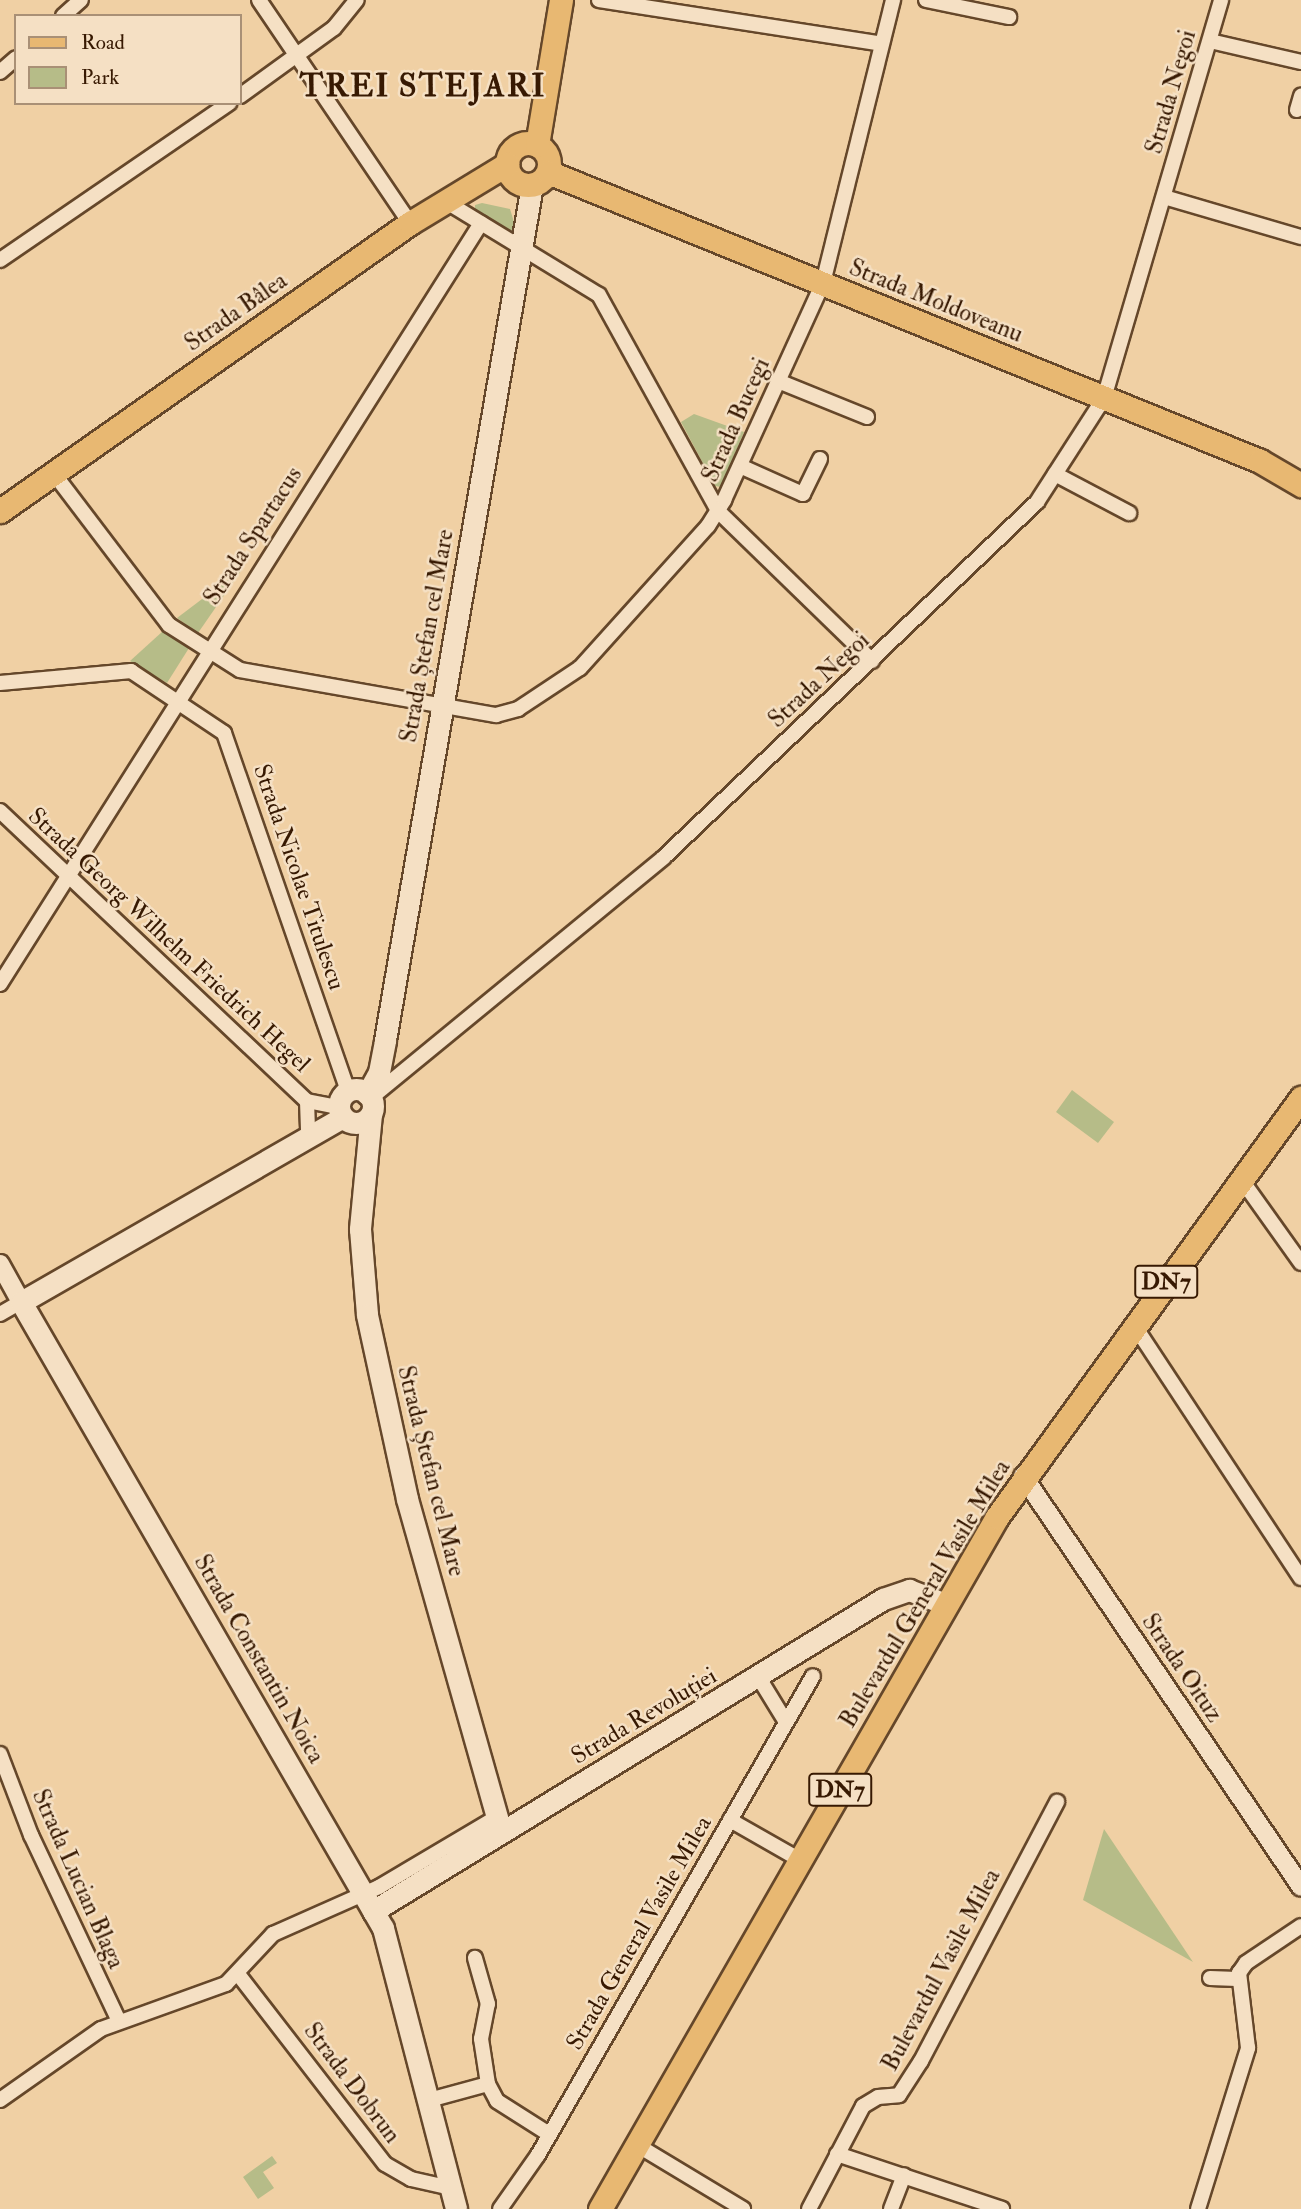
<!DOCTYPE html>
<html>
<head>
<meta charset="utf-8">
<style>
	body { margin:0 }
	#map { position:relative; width:1301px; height:2209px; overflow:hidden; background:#f0d0a4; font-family:"IM FELL Double Pica",serif }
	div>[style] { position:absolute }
	.green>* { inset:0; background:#b6bc88 }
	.roads { filter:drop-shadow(2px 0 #65472a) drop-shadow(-2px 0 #65472a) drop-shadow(0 2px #65472a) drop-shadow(0 -2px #65472a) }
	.minor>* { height:14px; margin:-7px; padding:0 7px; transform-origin:7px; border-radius:7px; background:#f5e0c4 }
	.tertiary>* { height:18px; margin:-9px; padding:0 9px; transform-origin:9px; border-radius:9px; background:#f5e0c4 }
	.secondary>* { height:21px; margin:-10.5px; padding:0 10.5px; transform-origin:10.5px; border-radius:10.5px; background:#f5e0c4 }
	.secondary>.ring { margin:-10.5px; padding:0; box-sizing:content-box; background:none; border:21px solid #f5e0c4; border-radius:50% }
	.primary>* { height:23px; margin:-11.5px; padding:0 11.5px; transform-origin:11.5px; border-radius:11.5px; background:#e8b872 }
	.primary>.ring { margin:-11.5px; padding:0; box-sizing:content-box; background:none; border:23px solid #e8b872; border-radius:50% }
	span { translate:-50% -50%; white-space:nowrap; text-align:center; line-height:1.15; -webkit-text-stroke:5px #f5e0c4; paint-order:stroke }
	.shield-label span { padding:2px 5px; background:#f5e0c4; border:2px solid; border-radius:5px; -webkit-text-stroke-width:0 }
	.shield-label { font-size:23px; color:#371902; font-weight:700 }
	.street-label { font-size:24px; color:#371902 }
	.district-label { font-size:32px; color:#371902; font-weight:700; letter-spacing:2px }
	.legend { position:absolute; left:14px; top:14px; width:228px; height:91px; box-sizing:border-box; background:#f5e0c4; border:2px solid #a99076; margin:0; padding:9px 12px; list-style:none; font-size:21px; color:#371902 }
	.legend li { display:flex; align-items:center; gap:14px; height:35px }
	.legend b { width:35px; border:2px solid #a99076 }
</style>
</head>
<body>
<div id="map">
	<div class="green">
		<div style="clip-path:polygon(482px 203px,510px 209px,514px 222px,511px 233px,475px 214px,475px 205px)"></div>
		<div style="clip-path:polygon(694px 414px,744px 432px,721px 487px,715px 486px,681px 422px)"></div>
		<div style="clip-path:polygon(243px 568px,198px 633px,177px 618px)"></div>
		<div style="clip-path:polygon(163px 631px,189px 648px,167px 683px,130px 661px)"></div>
		<div style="clip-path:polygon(1072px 1090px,1114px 1122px,1098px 1143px,1056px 1112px)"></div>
		<div style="clip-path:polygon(1104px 1829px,1193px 1962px,1083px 1900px)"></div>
		<div style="clip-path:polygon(272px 2156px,277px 2163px,263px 2172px,274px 2188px,258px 2199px,243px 2177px)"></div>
	</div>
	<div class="roads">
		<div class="minor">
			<div style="left:259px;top:0;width:269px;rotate:55.9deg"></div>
			<div style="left:599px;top:0;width:286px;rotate:8.8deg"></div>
			<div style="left:926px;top:0;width:85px;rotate:11.6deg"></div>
			<div style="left:63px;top:16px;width:24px;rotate:-42deg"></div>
			<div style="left:1210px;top:41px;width:93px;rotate:13deg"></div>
			<div style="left:0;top:72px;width:21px;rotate:-41deg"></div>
			<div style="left:240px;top:96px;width:116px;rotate:-35.9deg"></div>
			<div style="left:334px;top:28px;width:36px;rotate:-51deg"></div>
			<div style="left:1297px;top:110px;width:15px;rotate:-74deg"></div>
			<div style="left:1164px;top:197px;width:143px;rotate:16.3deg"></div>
			<div style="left:445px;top:201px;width:180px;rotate:31.4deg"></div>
			<div style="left:599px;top:295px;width:247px;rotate:61.1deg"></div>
			<div style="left:718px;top:511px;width:215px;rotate:44.2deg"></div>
			<div style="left:0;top:260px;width:278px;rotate:-34.4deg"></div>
			<div style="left:778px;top:381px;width:96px;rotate:22deg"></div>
			<div style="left:740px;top:466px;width:69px;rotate:24deg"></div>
			<div style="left:803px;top:494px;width:39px;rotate:-64deg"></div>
			<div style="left:52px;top:471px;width:193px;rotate:52.8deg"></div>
			<div style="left:169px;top:625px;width:84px;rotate:32.4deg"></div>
			<div style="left:240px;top:670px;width:260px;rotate:10deg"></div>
			<div style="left:496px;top:715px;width:23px;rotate:-15deg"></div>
			<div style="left:518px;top:709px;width:74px;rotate:-33.5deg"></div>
			<div style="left:580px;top:668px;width:191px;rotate:-48deg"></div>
			<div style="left:708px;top:526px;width:31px;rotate:-58deg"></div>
			<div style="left:724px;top:500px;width:239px;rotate:-65.5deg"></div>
			<div style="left:823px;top:283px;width:292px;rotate:-76.1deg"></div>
			<div style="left:1055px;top:474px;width:84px;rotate:27.8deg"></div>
			<div style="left:0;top:683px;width:132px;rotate:-5.2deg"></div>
			<div style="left:131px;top:671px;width:112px;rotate:33.7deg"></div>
			<div style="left:224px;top:733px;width:379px;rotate:70.9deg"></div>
			<div style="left:0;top:811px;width:422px;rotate:43.4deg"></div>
			<div style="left:307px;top:1101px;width:33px;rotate:11deg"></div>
			<div style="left:0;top:984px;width:900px;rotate:-57.7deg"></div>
			<div style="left:371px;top:1098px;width:379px;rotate:-39.4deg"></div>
			<div style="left:664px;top:857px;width:515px;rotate:-43.58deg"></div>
			<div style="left:1037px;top:502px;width:124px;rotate:-57.2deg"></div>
			<div style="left:1104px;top:398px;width:415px;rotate:-73.6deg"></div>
			<div style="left:307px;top:1101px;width:36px;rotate:88deg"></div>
			<div style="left:1241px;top:1179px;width:103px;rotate:54.5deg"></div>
			<div style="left:0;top:1314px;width:24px;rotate:-30deg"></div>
			<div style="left:1134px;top:1325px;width:303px;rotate:56.6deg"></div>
			<div style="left:759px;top:1678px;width:52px;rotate:58.5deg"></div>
			<div style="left:0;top:1754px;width:87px;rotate:69.1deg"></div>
			<div style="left:31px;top:1835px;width:206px;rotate:64.7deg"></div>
			<div style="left:730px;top:1820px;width:81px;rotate:29.7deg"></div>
			<div style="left:238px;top:1974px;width:240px;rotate:52.3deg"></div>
			<div style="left:385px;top:2164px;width:30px;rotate:30deg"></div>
			<div style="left:411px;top:2179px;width:41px;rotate:12.7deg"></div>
			<div style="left:1210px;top:1978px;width:27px;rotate:2deg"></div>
			<div style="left:488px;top:2084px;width:19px;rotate:62deg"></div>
			<div style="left:497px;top:2101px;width:62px;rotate:32.4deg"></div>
			<div style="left:0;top:2100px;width:123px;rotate:-35.1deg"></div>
			<div style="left:101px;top:2029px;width:133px;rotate:-19.8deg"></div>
			<div style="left:226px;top:1984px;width:69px;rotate:-46.8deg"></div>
			<div style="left:273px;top:1934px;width:116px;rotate:-23.9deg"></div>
			<div style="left:379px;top:1887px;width:137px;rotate:-30.7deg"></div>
			<div style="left:429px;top:2100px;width:61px;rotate:-15.2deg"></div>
			<div style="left:488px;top:2084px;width:46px;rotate:-98.8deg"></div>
			<div style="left:481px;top:2039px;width:36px;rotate:-79deg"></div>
			<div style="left:488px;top:2004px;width:48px;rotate:-105.8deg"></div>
			<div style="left:637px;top:2145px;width:124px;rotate:31.1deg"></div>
			<div style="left:837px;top:2154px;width:174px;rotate:18.4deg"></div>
			<div style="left:500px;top:2209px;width:66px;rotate:-54.9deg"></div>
			<div style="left:538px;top:2155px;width:552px;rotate:-60.14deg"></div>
			<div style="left:809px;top:2209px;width:116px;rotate:-62.3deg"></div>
			<div style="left:863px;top:2106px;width:17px;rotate:-31deg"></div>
			<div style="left:878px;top:2097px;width:21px;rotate:-5deg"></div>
			<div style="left:899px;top:2095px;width:40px;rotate:-57.1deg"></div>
			<div style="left:921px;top:2061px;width:293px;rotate:-62.3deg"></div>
			<div style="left:891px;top:2209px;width:36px;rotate:-69deg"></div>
			<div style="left:1198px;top:2209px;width:169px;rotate:-72.7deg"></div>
			<div style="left:1248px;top:2048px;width:76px;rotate:-96.8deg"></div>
			<div style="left:1239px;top:1973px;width:12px;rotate:-55deg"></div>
			<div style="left:1246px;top:1963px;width:66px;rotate:-33.9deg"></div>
		</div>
		<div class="tertiary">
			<div style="left:0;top:1264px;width:43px;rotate:61.1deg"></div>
			<div style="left:1023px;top:1476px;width:496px;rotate:55.9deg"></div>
		</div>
		<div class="secondary">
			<div class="ring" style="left:339px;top:1089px;width:13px;height:13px"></div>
			<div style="left:367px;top:1094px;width:25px;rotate:-61deg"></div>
			<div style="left:379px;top:1072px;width:33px;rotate:-79deg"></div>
			<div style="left:385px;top:1040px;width:868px;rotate:-80.24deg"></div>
			<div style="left:371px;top:1114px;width:116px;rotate:95.5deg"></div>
			<div style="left:360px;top:1229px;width:86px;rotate:85.3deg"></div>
			<div style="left:367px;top:1315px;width:188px;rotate:77.7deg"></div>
			<div style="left:407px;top:1499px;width:346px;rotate:74.2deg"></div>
			<div style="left:343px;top:1117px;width:371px;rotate:150.1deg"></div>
			<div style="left:21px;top:1302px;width:723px;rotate:59.96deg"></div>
			<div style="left:383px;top:1928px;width:290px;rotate:75.4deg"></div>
			<div style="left:373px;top:1911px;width:598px;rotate:-31.46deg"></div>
			<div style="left:883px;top:1599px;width:28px;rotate:-19deg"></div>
			<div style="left:909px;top:1590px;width:39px;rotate:21deg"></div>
		</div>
		<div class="primary">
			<div class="ring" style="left:507px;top:143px;width:19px;height:19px"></div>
			<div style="left:537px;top:145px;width:147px;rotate:-80.6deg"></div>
			<div style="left:548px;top:172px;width:768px;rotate:22.09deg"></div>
			<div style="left:1260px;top:461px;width:48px;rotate:30.3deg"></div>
			<div style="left:0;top:511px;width:501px;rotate:-35.09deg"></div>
			<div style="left:410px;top:223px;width:114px;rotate:-31.3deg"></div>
			<div style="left:600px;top:2209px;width:798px;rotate:-60.16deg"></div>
			<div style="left:997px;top:1517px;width:518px;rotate:-54.04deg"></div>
		</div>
	</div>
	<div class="shield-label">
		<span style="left:1166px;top:1282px">DN7</span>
		<span style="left:840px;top:1790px">DN7</span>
	</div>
	<div class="street-label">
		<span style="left:1171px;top:92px;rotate:-74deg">Strada Negoi</span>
		<span style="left:936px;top:301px;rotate:22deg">Strada Moldoveanu</span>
		<span style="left:236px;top:312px;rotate:-35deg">Strada Bâlea</span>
		<span style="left:736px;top:420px;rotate:-66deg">Strada Bucegi</span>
		<span style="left:253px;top:536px;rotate:-57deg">Strada Spartacus</span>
		<span style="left:427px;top:636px;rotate:-80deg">Strada Ștefan cel Mare</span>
		<span style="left:819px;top:680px;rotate:-43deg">Strada Negoi</span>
		<span style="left:299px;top:877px;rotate:71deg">Strada Nicolae Titulescu</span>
		<span style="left:169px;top:940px;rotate:43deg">Strada Georg Wilhelm Friedrich Hegel</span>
		<span style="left:431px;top:1471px;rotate:76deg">Strada Ștefan cel Mare</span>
		<span style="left:925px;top:1594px;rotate:-59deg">Bulevardul General Vasile Milea</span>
		<span style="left:259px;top:1659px;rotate:60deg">Strada Constantin Noica</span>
		<span style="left:1182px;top:1668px;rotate:56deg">Strada Oituz</span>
		<span style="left:644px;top:1716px;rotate:-31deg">Strada Revoluției</span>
		<span style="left:78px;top:1879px;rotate:66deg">Strada Lucian Blaga</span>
		<span style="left:639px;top:1933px;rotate:-60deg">Strada General Vasile Milea</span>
		<span style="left:941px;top:1970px;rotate:-62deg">Bulevardul Vasile Milea</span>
		<span style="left:352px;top:2083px;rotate:53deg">Strada Dobrun</span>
	</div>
	<div class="district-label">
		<span style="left:423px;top:86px">TREI STEJARI</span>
	</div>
	<ul class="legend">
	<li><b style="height:9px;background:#e8b872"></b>Road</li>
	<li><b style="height:19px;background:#b6bc88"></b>Park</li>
	</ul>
</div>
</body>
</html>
